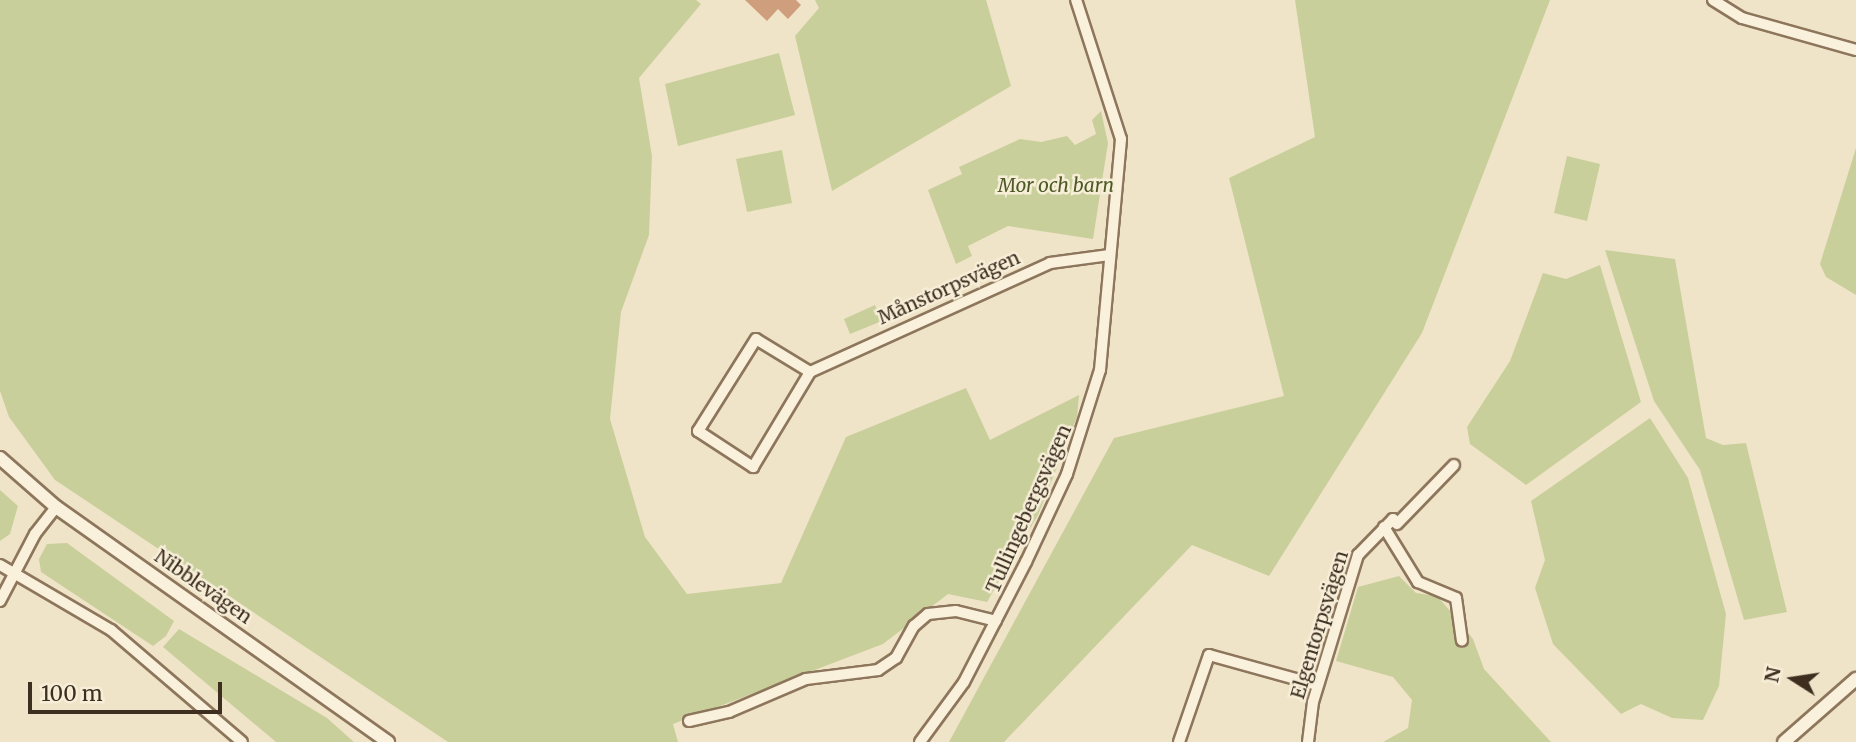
<!DOCTYPE html>
<html>
<head>
<meta charset="utf-8">
<style>
	body { margin:0 }
	#map { position:relative; width:1856px; height:742px; overflow:hidden; background:#f0e4c8; font-family:Merriweather,serif }
	div>[style] { position:absolute }
	.green>* { inset:0; background:#c9cf9b }
	.building>* { inset:0; background:#cf9f7d }
	.roads { filter:drop-shadow(2px 0 #8d765c) drop-shadow(-2px 0 #8d765c) drop-shadow(0 2px #8d765c) drop-shadow(0 -2px #8d765c) }
	.minor>* { height:10px; margin:-5px; padding:0 5px; transform-origin:5px; border-radius:5px; background:#faf1dc }
	.tertiary>* { height:12px; margin:-6px; padding:0 6px; transform-origin:6px; border-radius:6px; background:#faf1dc }
	span { translate:-50% -50%; white-space:nowrap; text-align:center; line-height:1.15; -webkit-text-stroke:5px #f7eed8; paint-order:stroke }
	.park-label { font-size:19px; color:#4d5a26; font-style:italic }
	.street-label { font-size:19px; color:#3d2e20 }
	.north { position:absolute; left:1758px; top:644px; width:70px; height:70px; -webkit-text-stroke:5px #f7eed8; paint-order:stroke; rotate:282deg; font-size:19px; font-weight:700; line-height:28px; text-align:center; color:#3d2e20 }
	.north::after { content:''; display:block; margin:auto; width:24px; height:32px; background:#3d2e20; clip-path:polygon(50% 0,100% 100%,50% 72%,0 100%) }
	.scale { position:absolute; left:28px; top:682px; width:194px; height:32px; box-sizing:border-box; border:4px solid #3d2e20; border-top:0; padding-left:9px; font-size:21px; line-height:24px; white-space:nowrap; color:#3d2e20; -webkit-text-stroke:5px #f7eed8; paint-order:stroke }
</style>
</head>
<body>
<div id="map">
	<div class="green">
		<div style="clip-path:polygon(0 0,696px 0,701px 4px,639px 78px,652px 156px,649px 235px,621px 312px,610px 419px,645px 537px,687px 594px,781px 583px,846px 437px,966px 388px,990px 440px,1079px 395px,1077px 417px,1038px 515px,987px 602px,948px 594px,883px 644px,673px 724px,678px 742px,448px 742px,55px 480px,9px 417px,0 391px)"></div>
		<div style="clip-path:polygon(815px 0,986px 0,1011px 86px,832px 191px,795px 36px,819px 8px)"></div>
		<div style="clip-path:polygon(1295px 0,1550px 0,1422px 333px,1269px 576px,1192px 545px,1004px 742px,949px 742px,1114px 438px,1284px 396px,1229px 178px,1315px 137px)"></div>
		<div style="clip-path:polygon(779px 53px,795px 115px,678px 146px,665px 84px)"></div>
		<div style="clip-path:polygon(1101px 111px,1108px 143px,1093px 239px,1008px 226px,968px 246px,972px 256px,956px 264px,928px 190px,962px 174px,959px 167px,1020px 139px,1041px 142px,1067px 136px,1075px 145px,1096px 134px,1092px 120px)"></div>
		<div style="clip-path:polygon(1856px 148px,1856px 295px,1826px 277px,1820px 264px)"></div>
		<div style="clip-path:polygon(782px 150px,792px 203px,747px 212px,736px 159px)"></div>
		<div style="clip-path:polygon(1567px 156px,1600px 164px,1587px 221px,1554px 213px)"></div>
		<div style="clip-path:polygon(1605px 250px,1675px 259px,1706px 438px,1723px 445px,1746px 443px,1787px 612px,1744px 620px,1700px 470px,1654px 401px)"></div>
		<div style="clip-path:polygon(1600px 265px,1641px 402px,1526px 485px,1470px 444px,1467px 427px,1510px 361px,1543px 273px,1566px 279px)"></div>
		<div style="clip-path:polygon(875px 305px,882px 321px,850px 334px,844px 319px)"></div>
		<div style="clip-path:polygon(1650px 418px,1688px 478px,1726px 614px,1719px 686px,1703px 720px,1672px 718px,1641px 704px,1621px 714px,1553px 644px,1535px 588px,1545px 560px,1531px 501px)"></div>
		<div style="clip-path:polygon(0 490px,18px 506px,10px 534px,0 541px)"></div>
		<div style="clip-path:polygon(67px 543px,174px 621px,166px 636px,153px 646px,41px 572px,39px 559px,47px 544px)"></div>
		<div style="clip-path:polygon(1399px 576px,1416px 593px,1437px 596px,1451px 612px,1473px 639px,1484px 669px,1551px 742px,1383px 742px,1408px 728px,1412px 700px,1393px 677px,1336px 661px,1358px 587px)"></div>
		<div style="clip-path:polygon(179px 629px,327px 718px,354px 742px,276px 742px,163px 647px)"></div>
	</div>
	<div class="building">
		<div style="clip-path:polygon(745px 0,796px 0,801px 5px,788px 19px,778px 9px,767px 21px)"></div>
	</div>
	<div class="roads">
		<div class="minor">
			<div style="left:1713px;top:0;width:34px;rotate:32deg"></div>
			<div style="left:1742px;top:18px;width:118px;rotate:15.7deg"></div>
			<div style="left:810px;top:372px;width:63px;rotate:-148.6deg"></div>
			<div style="left:756px;top:339px;width:109px;rotate:122.2deg"></div>
			<div style="left:698px;top:431px;width:66px;rotate:33.2deg"></div>
			<div style="left:753px;top:467px;width:111px;rotate:-59deg"></div>
			<div style="left:810px;top:372px;width:264px;rotate:-24.4deg"></div>
			<div style="left:1050px;top:263px;width:60px;rotate:-7.7deg"></div>
			<div style="left:1384px;top:527px;width:65px;rotate:58.3deg"></div>
			<div style="left:1418px;top:582px;width:41px;rotate:22.8deg"></div>
			<div style="left:1456px;top:598px;width:43px;rotate:82.1deg"></div>
			<div style="left:0;top:565px;width:129px;rotate:30.4deg"></div>
			<div style="left:111px;top:630px;width:172px;rotate:40.5deg"></div>
			<div style="left:0;top:601px;width:76px;rotate:-62.4deg"></div>
			<div style="left:35px;top:534px;width:34px;rotate:-52deg"></div>
			<div style="left:689px;top:721px;width:41px;rotate:-12.7deg"></div>
			<div style="left:729px;top:712px;width:84px;rotate:-23.2deg"></div>
			<div style="left:806px;top:679px;width:73px;rotate:-7.1deg"></div>
			<div style="left:878px;top:670px;width:22px;rotate:-34deg"></div>
			<div style="left:896px;top:658px;width:37px;rotate:-61deg"></div>
			<div style="left:914px;top:626px;width:18px;rotate:-41deg"></div>
			<div style="left:928px;top:614px;width:28px;rotate:-6deg"></div>
			<div style="left:956px;top:611px;width:41px;rotate:14deg"></div>
			<div style="left:920px;top:742px;width:74px;rotate:-53.7deg"></div>
			<div style="left:964px;top:682px;width:135px;rotate:-62.7deg"></div>
			<div style="left:1026px;top:562px;width:97px;rotate:-65deg"></div>
			<div style="left:1067px;top:474px;width:109px;rotate:-72.4deg"></div>
			<div style="left:1100px;top:370px;width:232px;rotate:-84.8deg"></div>
			<div style="left:1121px;top:139px;width:146px;rotate:-107.9deg"></div>
			<div style="left:1179px;top:742px;width:92px;rotate:-71deg"></div>
			<div style="left:1209px;top:655px;width:112px;rotate:15.5deg"></div>
			<div style="left:1308px;top:742px;width:40px;rotate:-82.9deg"></div>
			<div style="left:1313px;top:702px;width:154px;rotate:-73deg"></div>
			<div style="left:1358px;top:555px;width:50px;rotate:-45.8deg"></div>
			<div style="left:1393px;top:519px;width:6px;rotate:51deg"></div>
			<div style="left:1397px;top:524px;width:82px;rotate:-46deg"></div>
		</div>
		<div class="tertiary">
			<div style="left:0;top:458px;width:74px;rotate:41.2deg"></div>
			<div style="left:56px;top:507px;width:407px;rotate:35.3deg"></div>
			<div style="left:1784px;top:742px;width:96px;rotate:-41.2deg"></div>
		</div>
	</div>
	<div class="park-label">
		<span style="left:1056px;top:186px">Mor och barn</span>
	</div>
	<div class="street-label">
		<span style="left:949px;top:288px;rotate:-24deg">Månstorpsvägen</span>
		<span style="left:1029px;top:509px;rotate:-66deg">Tullingebergsvägen</span>
		<span style="left:203px;top:587px;rotate:35deg">Nibblevägen</span>
		<span style="left:1320px;top:625px;rotate:-73deg">Elgentorpsvägen</span>
	</div>
	<div class="north">N</div>
	<div class="scale">100 m</div>
</div>
</body>
</html>
